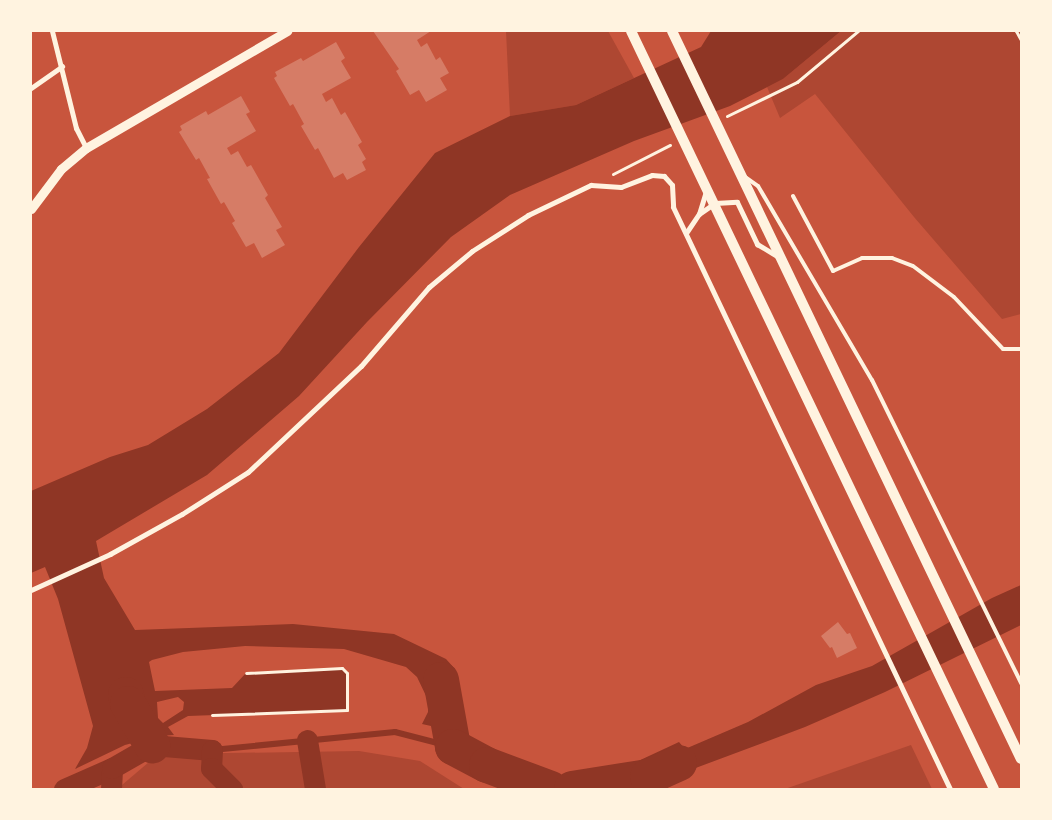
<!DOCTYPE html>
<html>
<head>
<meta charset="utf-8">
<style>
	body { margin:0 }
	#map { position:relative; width:1052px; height:820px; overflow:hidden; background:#c8553d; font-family:"Varela Round",sans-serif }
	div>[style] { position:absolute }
	.green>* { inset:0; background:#ae4732 }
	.water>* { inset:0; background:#8f3625 }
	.stream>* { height:6px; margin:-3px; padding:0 3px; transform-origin:3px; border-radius:3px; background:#8f3625 }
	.canal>* { height:21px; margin:-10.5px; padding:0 10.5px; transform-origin:10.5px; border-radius:10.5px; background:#8f3625 }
	.river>* { height:36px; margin:-18px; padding:0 18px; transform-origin:18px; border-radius:18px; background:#8f3625 }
	.building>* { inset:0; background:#d67c66 }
	.path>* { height:3px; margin:-1.5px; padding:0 1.5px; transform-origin:1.5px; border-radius:1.5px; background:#fff3e0 }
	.service>* { height:4px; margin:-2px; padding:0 2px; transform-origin:2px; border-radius:2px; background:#fff3e0 }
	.minor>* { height:5px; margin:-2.5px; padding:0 2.5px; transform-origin:2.5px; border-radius:2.5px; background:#fff3e0 }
	.tertiary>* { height:9px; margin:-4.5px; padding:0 4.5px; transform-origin:4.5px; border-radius:4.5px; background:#fff3e0 }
	.secondary>* { height:10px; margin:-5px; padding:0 5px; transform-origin:5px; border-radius:5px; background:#fff3e0 }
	span { translate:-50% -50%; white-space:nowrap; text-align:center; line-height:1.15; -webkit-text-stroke:4px #fff3e0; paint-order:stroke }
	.frame { position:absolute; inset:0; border:32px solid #fff3e0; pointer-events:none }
</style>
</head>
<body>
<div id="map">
	<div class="green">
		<div style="clip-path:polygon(506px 31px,608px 31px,634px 78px,576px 105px,510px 116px)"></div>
		<div style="clip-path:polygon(841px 31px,1021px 31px,1021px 314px,1002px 319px,914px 217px,815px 94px,780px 118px,767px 87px,783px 79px)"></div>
		<div style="clip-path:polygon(911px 745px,932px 789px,785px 789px)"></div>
		<div style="clip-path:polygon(359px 751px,420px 761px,464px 789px,122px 789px,122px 785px,149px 762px,166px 754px)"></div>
	</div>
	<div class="water">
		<div style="clip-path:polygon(evenodd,711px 31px,841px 31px,783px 79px,730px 106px,634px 141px,510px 195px,451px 237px,367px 322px,299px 396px,207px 475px,96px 541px,104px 578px,135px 630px,293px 624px,394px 634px,446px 659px,455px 669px,460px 721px,467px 734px,422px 724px,428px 712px,428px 700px,417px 677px,406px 667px,344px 649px,245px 646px,183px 652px,152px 660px,149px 662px,155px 691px,232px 688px,246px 673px,342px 668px,347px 673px,347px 710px,188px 716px,168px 727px,174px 735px,159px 736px,125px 745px,75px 769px,87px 748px,93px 726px,58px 599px,45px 567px,31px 573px,31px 491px,110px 457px,148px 445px,207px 409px,279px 353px,359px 247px,435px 153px,510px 116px,576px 105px,701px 47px,711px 31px,178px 697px,184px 702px,183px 710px,163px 723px,158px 718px,157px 702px,178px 697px)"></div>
		<div style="clip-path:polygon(1021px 585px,1021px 625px,885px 692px,805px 727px,693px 769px,665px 789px,642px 789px,621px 769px,679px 742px,685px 749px,748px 722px,816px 685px,872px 666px,992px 598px)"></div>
	</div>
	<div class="stream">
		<div style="left:212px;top:750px;width:184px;rotate:-5.6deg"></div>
		<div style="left:395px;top:732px;width:60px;rotate:14.5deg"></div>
		<div style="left:634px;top:779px;width:10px;rotate:84deg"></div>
	</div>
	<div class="canal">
		<div style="left:307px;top:740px;width:50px;rotate:80.7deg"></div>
		<div style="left:64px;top:789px;width:52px;rotate:-23.6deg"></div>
		<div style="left:111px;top:789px;width:21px;rotate:-87deg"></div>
		<div style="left:112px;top:768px;width:46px;rotate:-29.9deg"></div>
		<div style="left:152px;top:745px;width:60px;rotate:4.8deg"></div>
		<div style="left:212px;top:750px;width:18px;rotate:93deg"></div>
		<div style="left:211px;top:768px;width:30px;rotate:45deg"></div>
	</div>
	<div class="river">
		<div style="left:441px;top:680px;width:68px;rotate:79.8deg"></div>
		<div style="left:453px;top:747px;width:38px;rotate:28deg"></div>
		<div style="left:487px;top:765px;width:68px;rotate:20.6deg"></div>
		<div style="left:126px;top:695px;width:9px;rotate:77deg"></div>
		<div style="left:128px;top:704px;width:48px;rotate:59.7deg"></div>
		<div style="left:572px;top:789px;width:77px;rotate:-9deg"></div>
		<div style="left:648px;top:777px;width:34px;rotate:-24deg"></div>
	</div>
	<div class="building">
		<div style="clip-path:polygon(373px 31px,431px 31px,417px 40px,421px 47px,427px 43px,436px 60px,440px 57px,449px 73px,440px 78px,447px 90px,426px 102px,419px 90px,410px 95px,396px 71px,399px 69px)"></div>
		<div style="clip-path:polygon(336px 42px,345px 58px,341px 61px,351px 78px,322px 94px,326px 102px,332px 98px,341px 115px,345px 112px,362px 142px,358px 145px,366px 159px,362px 162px,366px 170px,347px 180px,343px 173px,334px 178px,318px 148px,315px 150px,301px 126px,304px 124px,293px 104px,290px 106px,274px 78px,277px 76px,275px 72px,301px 58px,303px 61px)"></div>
		<div style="clip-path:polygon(241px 96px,250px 112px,246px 114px,256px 131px,227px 148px,231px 155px,238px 151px,247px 167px,251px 165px,268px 195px,265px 198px,282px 227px,276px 230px,285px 245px,262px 258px,254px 243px,246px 247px,232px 223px,235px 221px,224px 202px,221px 204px,207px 179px,210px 178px,199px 158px,196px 160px,179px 132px,182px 130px,180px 126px,206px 111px,208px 115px)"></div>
		<div style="clip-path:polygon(838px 622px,847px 634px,850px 633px,857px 648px,837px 658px,832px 647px,830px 648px,821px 636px)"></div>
	</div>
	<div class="path">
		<div style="left:1016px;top:31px;width:10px;rotate:61deg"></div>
		<div style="left:727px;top:116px;width:78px;rotate:-25.9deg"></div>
		<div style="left:797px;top:82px;width:80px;rotate:-39.9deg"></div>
		<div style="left:613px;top:174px;width:64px;rotate:-27deg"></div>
		<div style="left:212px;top:715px;width:135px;rotate:-2.1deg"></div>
		<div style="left:347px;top:710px;width:37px;rotate:-90deg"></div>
		<div style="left:347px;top:673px;width:7px;rotate:-135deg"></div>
		<div style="left:342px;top:668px;width:96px;rotate:177deg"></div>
	</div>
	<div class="service">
		<div style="left:745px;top:177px;width:16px;rotate:35deg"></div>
		<div style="left:758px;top:186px;width:225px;rotate:59.6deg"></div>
		<div style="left:872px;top:380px;width:338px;rotate:63.8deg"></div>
		<div style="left:793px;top:196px;width:85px;rotate:61.9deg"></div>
		<div style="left:833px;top:271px;width:32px;rotate:-24deg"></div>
		<div style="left:862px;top:258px;width:30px"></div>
		<div style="left:892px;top:258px;width:22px;rotate:21deg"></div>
		<div style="left:913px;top:266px;width:51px;rotate:37.1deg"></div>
		<div style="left:954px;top:297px;width:71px;rotate:46.7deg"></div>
		<div style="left:1003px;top:349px;width:18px"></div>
	</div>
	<div class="minor">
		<div style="left:52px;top:31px;width:100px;rotate:76.1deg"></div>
		<div style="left:76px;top:128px;width:22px;rotate:63deg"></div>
		<div style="left:31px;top:88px;width:38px;rotate:-35deg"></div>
		<div style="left:699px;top:214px;width:19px;rotate:-35deg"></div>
		<div style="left:715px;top:203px;width:22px;rotate:-3deg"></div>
		<div style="left:737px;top:202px;width:47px;rotate:64.5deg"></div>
		<div style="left:757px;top:244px;width:23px;rotate:31deg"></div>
		<div style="left:686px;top:233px;width:23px;rotate:-56deg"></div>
		<div style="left:699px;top:214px;width:24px;rotate:-73deg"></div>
		<div style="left:31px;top:590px;width:87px;rotate:-24.5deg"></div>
		<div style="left:110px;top:554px;width:82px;rotate:-29.1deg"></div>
		<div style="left:182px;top:514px;width:78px;rotate:-32.5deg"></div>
		<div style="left:248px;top:472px;width:155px;rotate:-43.2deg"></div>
		<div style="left:361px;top:366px;width:104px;rotate:-49.3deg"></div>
		<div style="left:429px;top:287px;width:56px;rotate:-39.9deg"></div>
		<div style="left:472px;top:251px;width:67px;rotate:-32.7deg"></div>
		<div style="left:528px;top:215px;width:70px;rotate:-25.5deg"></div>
		<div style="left:591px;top:185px;width:30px;rotate:4deg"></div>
		<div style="left:621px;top:187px;width:33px;rotate:-21deg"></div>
		<div style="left:652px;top:175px;width:12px;rotate:5deg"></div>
		<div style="left:664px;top:176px;width:12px;rotate:48deg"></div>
		<div style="left:672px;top:185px;width:22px;rotate:87deg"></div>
		<div style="left:673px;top:207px;width:645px;rotate:64.55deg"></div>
	</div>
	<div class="tertiary">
		<div style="left:31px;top:209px;width:50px;rotate:-53.1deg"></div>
		<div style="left:61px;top:169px;width:33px;rotate:-40deg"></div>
		<div style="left:86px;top:148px;width:233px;rotate:-30.2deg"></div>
	</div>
	<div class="secondary">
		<div style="left:631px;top:31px;width:840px;rotate:64.41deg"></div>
		<div style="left:672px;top:31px;width:807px;rotate:64.39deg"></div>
	</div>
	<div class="frame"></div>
</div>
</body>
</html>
